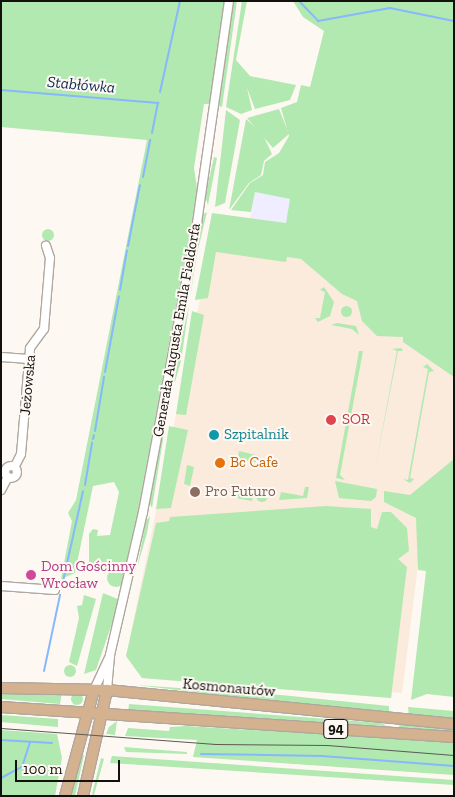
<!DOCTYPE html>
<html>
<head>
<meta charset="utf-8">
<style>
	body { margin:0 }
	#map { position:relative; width:455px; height:797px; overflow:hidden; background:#fef8f3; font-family:"Zilla Slab",serif }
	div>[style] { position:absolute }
	.built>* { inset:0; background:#faebdd }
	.industrial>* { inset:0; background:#efedff }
	.green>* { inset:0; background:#b1e9b0 }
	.round { border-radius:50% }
	.stream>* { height:2px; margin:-1px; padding:0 1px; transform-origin:1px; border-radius:1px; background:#87b8fd }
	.roads { filter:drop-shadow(1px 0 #b0a79f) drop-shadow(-1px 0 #b0a79f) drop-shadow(0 1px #b0a79f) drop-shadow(0 -1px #b0a79f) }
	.minor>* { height:8px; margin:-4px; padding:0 4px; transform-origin:4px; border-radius:4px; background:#fff }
	.minor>.ring { margin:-4px; padding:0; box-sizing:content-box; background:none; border:8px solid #fff; border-radius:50% }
	.major>* { height:10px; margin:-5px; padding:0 5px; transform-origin:5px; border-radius:5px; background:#d4b290 }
	.tram>* { height:1px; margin:-0.5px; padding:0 0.5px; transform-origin:0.5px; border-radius:0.5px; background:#5d5956 }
	.dots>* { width:14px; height:14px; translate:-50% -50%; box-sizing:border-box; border:2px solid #fef8f3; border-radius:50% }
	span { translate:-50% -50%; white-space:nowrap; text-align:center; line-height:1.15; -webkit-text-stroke:4px #fef8f3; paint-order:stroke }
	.shield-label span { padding:1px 4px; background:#fef8f3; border:1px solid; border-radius:4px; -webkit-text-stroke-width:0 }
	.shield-label { font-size:14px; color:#13100d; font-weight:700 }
	.street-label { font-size:15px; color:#13100d }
	.health-label { font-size:15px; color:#be3a42 }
	.left { translate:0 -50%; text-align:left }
	.culture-label { font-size:15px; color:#0d838f }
	.food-label { font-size:15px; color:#c56008 }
	.education-label { font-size:15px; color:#785e54 }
	.hotel-label { font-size:15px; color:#b23c85 }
	.water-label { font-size:16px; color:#0a2a54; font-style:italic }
	.frame { position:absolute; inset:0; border:2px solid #13100d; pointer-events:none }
	.scale { position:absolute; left:15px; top:760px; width:105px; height:22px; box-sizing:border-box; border:2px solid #13100d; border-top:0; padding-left:6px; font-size:15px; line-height:18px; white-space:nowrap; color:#13100d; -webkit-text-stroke:4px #fef8f3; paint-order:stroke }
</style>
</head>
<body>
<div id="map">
	<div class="built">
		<div style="clip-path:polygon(211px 246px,302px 257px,454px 373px,454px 461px,413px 496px,420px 550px,402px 693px,392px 692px,391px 698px,142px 678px,126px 656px)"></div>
	</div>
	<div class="industrial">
		<div style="clip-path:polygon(255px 192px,291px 199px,286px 224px,250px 219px)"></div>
	</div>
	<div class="green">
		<div style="clip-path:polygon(1px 1px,225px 1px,209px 104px,204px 104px,194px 168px,197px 188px,193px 215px,128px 565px,106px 563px,98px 568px,89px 562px,89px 534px,93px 529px,98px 530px,97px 536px,110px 535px,119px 492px,114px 482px,93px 486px,75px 573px,61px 579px,72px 521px,68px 513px,76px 500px,147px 140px,1px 127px)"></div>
		<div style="clip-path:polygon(234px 1px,237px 1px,222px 107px,219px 106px)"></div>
		<div style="clip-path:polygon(242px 1px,247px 1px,236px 60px,250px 76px,296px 85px,290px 100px,255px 109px,247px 88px,252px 110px,241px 114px,226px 107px)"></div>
		<div style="clip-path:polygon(293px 1px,454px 1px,454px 377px,403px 342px,403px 337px,377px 336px,362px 321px,357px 301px,342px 294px,301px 259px,287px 257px,286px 262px,216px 252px,208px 298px,195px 300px,212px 213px,286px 223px,290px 199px,255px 192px,251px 212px,231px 210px,250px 183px,263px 175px,265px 162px,279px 153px,289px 136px,281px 108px,297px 102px,301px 85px,310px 87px,324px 31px,303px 17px)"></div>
		<div style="clip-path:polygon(279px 109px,289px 134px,273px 148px,247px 118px)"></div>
		<div style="clip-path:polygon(226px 110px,240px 120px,225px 203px,215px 207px)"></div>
		<div style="clip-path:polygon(246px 119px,262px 133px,272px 154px,264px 161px,261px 175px,249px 183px,229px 210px)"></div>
		<div style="clip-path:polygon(214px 157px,217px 158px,208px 205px,205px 196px)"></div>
		<div style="clip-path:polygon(207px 212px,197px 254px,190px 298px,201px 216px)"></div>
		<div class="round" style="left:42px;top:229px;width:12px;height:12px"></div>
		<div style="clip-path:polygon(324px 287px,334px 302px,330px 316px,318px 322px,315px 318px,320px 318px,325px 292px,320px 290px)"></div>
		<div class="round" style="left:340.5px;top:305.5px;width:11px;height:11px"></div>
		<div style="clip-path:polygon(189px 306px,181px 361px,175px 382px,171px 381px)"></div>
		<div style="clip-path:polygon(192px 311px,204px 315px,186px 415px,176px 414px)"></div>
		<div style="clip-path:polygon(337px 323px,356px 326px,359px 335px,352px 329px,331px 325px)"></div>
		<div style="clip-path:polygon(401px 348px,403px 351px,398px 351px,374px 474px,397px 351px,392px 349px)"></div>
		<div style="clip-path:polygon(359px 351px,363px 351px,340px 475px,345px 480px,336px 478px)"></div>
		<div style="clip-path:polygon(427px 364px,434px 371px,429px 372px,410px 478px,414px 479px,410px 483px,403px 479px,408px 480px,428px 369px,423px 367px)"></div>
		<div style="clip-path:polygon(164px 420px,166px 421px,152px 508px,149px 502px)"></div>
		<div style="clip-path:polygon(169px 426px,188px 430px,171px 508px,156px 509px)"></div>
		<div style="clip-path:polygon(239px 451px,260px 456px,259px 463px,238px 459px)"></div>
		<div style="clip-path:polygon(454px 459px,454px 697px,427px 694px,411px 700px,426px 571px,418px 570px,416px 518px,384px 502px,384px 491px,410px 495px)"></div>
		<div style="clip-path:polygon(187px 465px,194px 467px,190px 486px,184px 484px)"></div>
		<div style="clip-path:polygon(335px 481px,377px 489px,376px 497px,371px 501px,339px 498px)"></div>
		<div style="clip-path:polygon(305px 487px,309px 487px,307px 498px,279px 500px,281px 492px,303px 496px)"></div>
		<div class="round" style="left:256px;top:490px;width:12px;height:12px"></div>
		<div style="clip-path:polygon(254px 492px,252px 501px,231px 497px,232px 494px)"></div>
		<div style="clip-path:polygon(326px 506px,371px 509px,371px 527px,377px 529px,382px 512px,391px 512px,407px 528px,409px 551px,398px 559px,407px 567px,391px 698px,142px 678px,126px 656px,156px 523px,169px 521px,170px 517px)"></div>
		<div style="clip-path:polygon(150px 516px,147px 533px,137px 568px,146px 521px)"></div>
		<div class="round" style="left:107px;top:569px;width:18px;height:18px"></div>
		<div style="clip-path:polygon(103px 593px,120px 600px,96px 670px,84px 674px)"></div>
		<div style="clip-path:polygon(84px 595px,96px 599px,77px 666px,69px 662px,79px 618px,77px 606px,82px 605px)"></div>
		<div class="round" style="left:64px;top:665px;width:12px;height:12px"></div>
		<div style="clip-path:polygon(136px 685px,281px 695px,389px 706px,389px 711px,359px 712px)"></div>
		<div style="clip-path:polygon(1px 692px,62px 692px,60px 704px,1px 699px)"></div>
		<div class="round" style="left:71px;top:693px;width:12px;height:12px"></div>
		<div style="clip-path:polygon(129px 704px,382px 723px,386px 726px,128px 713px)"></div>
		<div style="clip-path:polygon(408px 707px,454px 711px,454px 721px,409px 716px)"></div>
		<div style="clip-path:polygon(1px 715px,58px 719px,58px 727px,1px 722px)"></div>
		<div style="clip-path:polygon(117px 721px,115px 735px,106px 734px,109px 727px)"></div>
		<div style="clip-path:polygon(400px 724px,454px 729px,454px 733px,398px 729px)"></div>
		<div style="clip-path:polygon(186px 726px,454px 742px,454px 775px,193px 757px,197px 740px,125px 736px,128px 728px,169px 731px,170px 727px)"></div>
		<div style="clip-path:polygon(1px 730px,57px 734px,62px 758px,55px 796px,1px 796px)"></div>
		<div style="clip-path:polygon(124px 747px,187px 752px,187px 754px,126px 752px)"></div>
		<div style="clip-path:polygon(79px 755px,84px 755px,75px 796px,70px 796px)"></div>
		<div style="clip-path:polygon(112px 756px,454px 780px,454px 785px,110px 763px)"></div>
		<div style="clip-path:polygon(101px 758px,104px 759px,94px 795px,92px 794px)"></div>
	</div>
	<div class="stream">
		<div style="left:299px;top:1px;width:28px;rotate:46deg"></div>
		<div style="left:318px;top:21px;width:73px;rotate:-10.2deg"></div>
		<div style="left:390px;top:8px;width:65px;rotate:11.5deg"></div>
		<div style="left:1px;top:90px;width:158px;rotate:4.7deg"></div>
		<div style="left:160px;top:92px;width:93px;rotate:-77.6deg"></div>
		<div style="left:152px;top:133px;width:31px;rotate:-79deg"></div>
		<div style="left:143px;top:177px;width:38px;rotate:-79deg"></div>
		<div style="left:128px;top:246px;width:62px;rotate:-78.9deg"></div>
		<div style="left:120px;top:290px;width:40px;rotate:-80deg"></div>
		<div style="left:105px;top:372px;width:77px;rotate:-79.6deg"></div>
		<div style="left:95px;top:431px;width:55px;rotate:-80.5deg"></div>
		<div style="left:93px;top:439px;width:4px;rotate:-76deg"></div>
		<div style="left:85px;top:485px;width:43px;rotate:-80.5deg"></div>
		<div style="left:62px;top:586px;width:97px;rotate:-77.5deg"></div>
		<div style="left:44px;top:671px;width:78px;rotate:-78.1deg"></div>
		<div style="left:1px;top:740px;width:51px;rotate:3.4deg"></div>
		<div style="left:201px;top:754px;width:121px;rotate:0.9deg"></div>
		<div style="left:322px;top:756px;width:132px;rotate:4.3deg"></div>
		<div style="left:1px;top:778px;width:24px;rotate:-28deg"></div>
		<div style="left:22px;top:767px;width:26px;rotate:-72deg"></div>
	</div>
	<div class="roads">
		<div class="minor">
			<div style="left:1px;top:357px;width:28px;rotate:4deg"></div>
			<div class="ring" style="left:5px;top:466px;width:4px;height:4px"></div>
			<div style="left:15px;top:466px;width:13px;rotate:-63deg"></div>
			<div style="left:21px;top:454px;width:106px;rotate:-85.1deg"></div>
			<div style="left:30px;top:348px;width:24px;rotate:-54deg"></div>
			<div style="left:44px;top:329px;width:71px;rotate:-85.2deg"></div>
			<div style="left:50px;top:258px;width:13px;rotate:-108deg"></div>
			<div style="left:1px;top:490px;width:15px;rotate:-62deg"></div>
			<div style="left:1px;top:586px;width:54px;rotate:4.2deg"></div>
			<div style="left:94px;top:690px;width:38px;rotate:-65deg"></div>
			<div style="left:107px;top:690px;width:35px;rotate:-85deg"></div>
			<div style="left:110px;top:655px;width:147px;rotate:-77deg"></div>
			<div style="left:143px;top:512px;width:294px;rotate:-79.4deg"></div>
			<div style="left:197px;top:223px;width:224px;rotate:-81.8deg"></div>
		</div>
		<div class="major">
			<div style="left:1px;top:688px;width:106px;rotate:1.1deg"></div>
			<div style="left:107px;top:690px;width:349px;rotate:5.6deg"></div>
			<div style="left:1px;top:707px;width:454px;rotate:3.8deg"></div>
			<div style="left:65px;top:796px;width:110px;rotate:-74.7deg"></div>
			<div style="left:83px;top:796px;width:109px;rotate:-77.2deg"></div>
		</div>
	</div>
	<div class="tram">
		<div style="left:1px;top:728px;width:215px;rotate:4.3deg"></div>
		<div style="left:215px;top:744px;width:112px;rotate:0.5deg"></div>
		<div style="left:327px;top:745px;width:127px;rotate:4.5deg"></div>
	</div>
	<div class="dots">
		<div style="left:331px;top:420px;background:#e0444e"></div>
		<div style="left:214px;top:435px;background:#0f9aa8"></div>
		<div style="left:220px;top:463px;background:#e8710a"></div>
		<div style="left:195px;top:492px;background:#8d6e63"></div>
		<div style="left:31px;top:575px;background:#d1479c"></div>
	</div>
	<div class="shield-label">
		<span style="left:336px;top:729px">94</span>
	</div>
	<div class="street-label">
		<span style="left:177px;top:330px;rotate:-80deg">Generała Augusta Emila Fieldorfa</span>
		<span style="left:28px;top:385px;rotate:-85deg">Jeżowska</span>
		<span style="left:229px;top:688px;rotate:5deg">Kosmonautów</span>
	</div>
	<div class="health-label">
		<span class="left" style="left:342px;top:420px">SOR</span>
	</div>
	<div class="culture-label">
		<span class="left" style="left:224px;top:435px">Szpitalnik</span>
	</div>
	<div class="food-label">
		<span class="left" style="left:230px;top:463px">Bc Cafe</span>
	</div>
	<div class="education-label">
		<span class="left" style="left:205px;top:492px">Pro Futuro</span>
	</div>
	<div class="hotel-label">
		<span class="left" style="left:41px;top:575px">Dom Gościnny<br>Wrocław</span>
	</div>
	<div class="water-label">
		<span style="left:81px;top:85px;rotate:5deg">Stabłówka</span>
	</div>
	<div class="frame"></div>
	<div class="scale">100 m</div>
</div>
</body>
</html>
